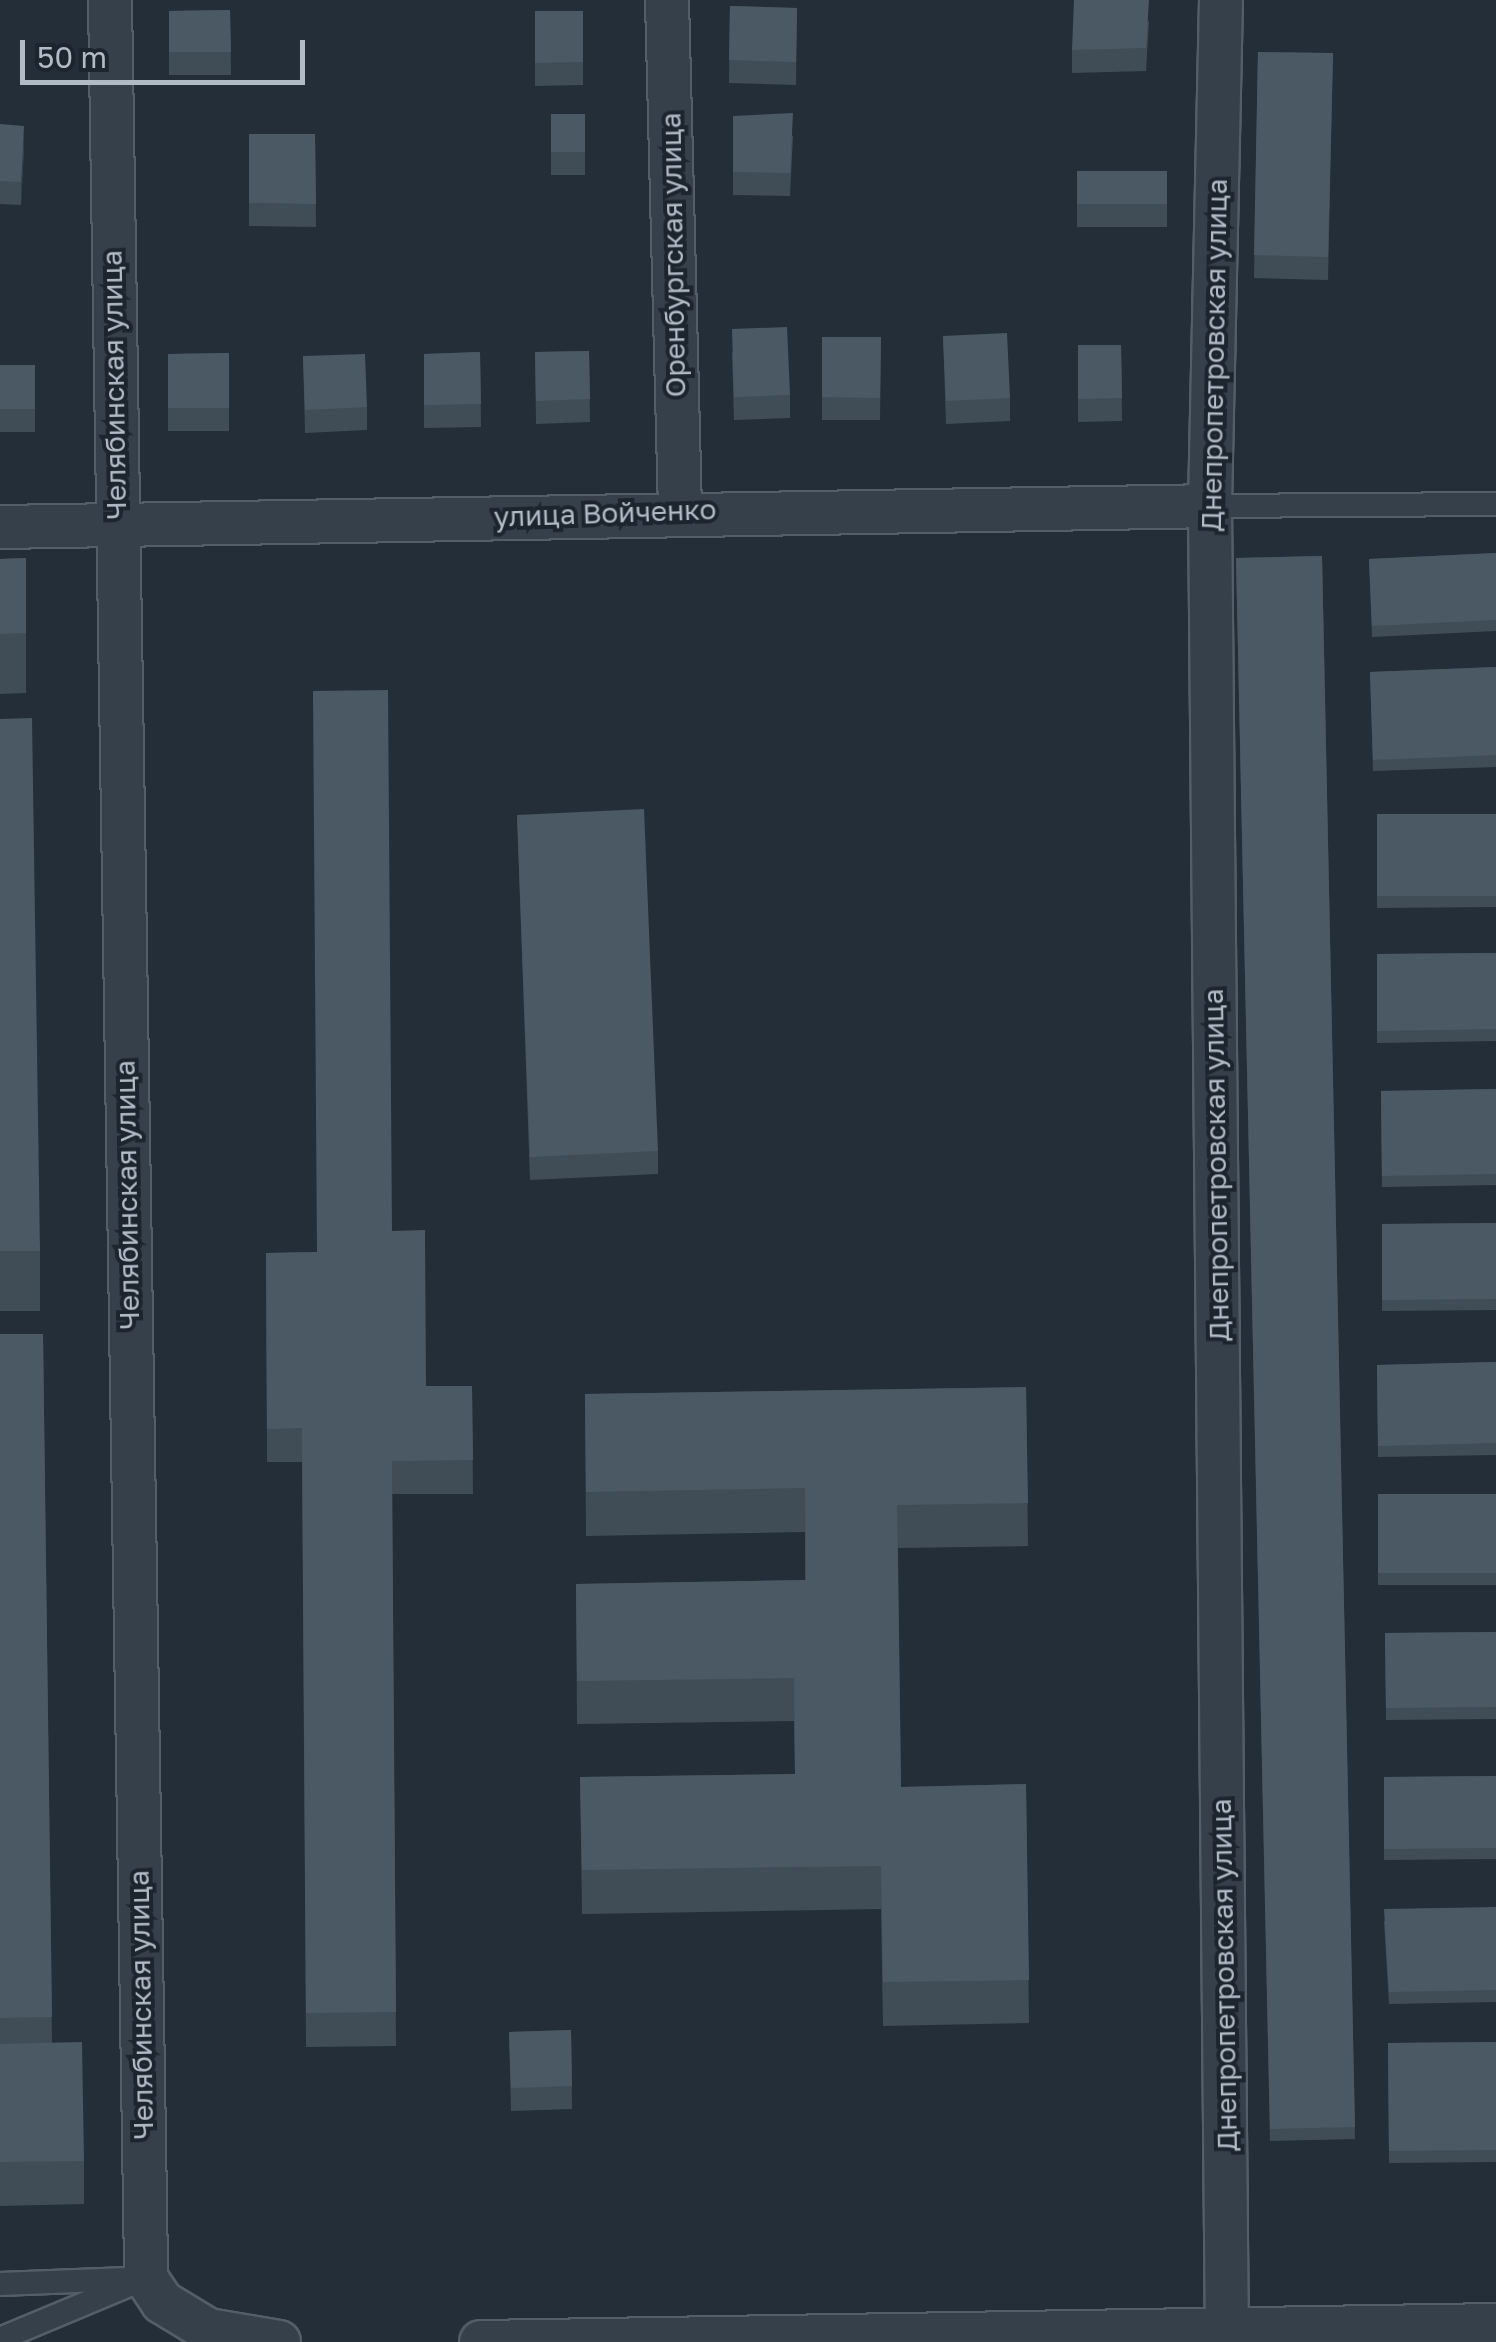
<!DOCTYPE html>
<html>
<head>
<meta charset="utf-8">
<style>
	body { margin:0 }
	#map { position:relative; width:1496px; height:2342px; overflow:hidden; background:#232e39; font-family:"Golos Text",sans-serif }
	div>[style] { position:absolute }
	.roads { filter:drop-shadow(2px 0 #545e68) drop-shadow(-2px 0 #545e68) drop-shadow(0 2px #545e68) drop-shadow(0 -2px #545e68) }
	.lane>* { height:22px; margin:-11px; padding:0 11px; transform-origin:11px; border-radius:11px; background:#36404a }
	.street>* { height:42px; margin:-21px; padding:0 21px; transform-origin:21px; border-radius:21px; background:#36404a }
	.wall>* { inset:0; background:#404d57 }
	.shaded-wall>* { inset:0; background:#343e47 }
	.building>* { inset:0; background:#4b5965 }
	span { translate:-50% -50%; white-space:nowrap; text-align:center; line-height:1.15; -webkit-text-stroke:8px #1c252e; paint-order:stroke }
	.street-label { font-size:28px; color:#b1bbc6 }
	.scale { position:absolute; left:20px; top:40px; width:285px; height:45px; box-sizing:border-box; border:5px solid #b1bbc6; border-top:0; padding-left:12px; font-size:30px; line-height:35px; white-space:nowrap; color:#b1bbc6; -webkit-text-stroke:8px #1c252e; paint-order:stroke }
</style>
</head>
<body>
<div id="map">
	<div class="roads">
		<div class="lane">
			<div style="left:1210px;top:506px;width:286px;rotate:-0.4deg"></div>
			<div style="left:0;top:2284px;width:127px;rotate:-2.3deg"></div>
			<div style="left:0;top:2339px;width:158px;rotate:-22.7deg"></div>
		</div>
		<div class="street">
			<div style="left:110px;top:0;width:2278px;rotate:89.09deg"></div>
			<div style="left:146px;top:2278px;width:29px;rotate:56deg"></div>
			<div style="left:162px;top:2302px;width:54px;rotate:31.3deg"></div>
			<div style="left:208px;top:2330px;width:72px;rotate:9.6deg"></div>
			<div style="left:667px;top:0;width:510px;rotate:88.54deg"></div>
			<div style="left:1221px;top:0;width:506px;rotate:91.25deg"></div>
			<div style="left:1210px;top:506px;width:1825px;rotate:89.47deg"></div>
			<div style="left:0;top:527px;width:1210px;rotate:-0.99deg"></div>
			<div style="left:481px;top:2342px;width:1015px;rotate:-0.96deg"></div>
		</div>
	</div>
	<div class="wall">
		<div style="clip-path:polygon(730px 6px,797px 8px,796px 85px,729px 83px)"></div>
		<div style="clip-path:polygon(230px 10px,231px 75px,169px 75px,169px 11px)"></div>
		<div style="clip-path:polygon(535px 11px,583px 11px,583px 85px,535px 86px)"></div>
		<div style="clip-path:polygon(1149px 21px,1146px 71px,1072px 73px,1072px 50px)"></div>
		<div style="clip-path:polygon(1258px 52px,1333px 53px,1328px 280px,1254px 278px)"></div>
		<div style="clip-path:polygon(551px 114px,585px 114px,585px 175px,551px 175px)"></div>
		<div style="clip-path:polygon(733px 116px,793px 136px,790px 196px,733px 195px)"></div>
		<div style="clip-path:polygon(0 124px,24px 149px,21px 205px,0 204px)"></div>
		<div style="clip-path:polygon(249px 134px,315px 134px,316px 227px,249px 226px)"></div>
		<div style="clip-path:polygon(1077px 171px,1167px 171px,1167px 227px,1077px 227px)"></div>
		<div style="clip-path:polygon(943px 336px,1010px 398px,1010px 421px,946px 424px)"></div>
		<div style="clip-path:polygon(822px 337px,881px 337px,880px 420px,822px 420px)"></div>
		<div style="clip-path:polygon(1078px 345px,1121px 345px,1122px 421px,1078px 422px)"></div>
		<div style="clip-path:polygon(589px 351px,590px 422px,536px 424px,535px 352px)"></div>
		<div style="clip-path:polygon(480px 352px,481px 427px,424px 428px,424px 354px)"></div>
		<div style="clip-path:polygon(732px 352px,790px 395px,790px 418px,734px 420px)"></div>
		<div style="clip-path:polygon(229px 353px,229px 431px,168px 431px,168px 354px)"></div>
		<div style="clip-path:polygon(303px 356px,367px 407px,367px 430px,305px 433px)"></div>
		<div style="clip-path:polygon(0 365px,35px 365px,35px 432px,0 432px)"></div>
		<div style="clip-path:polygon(1496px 553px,1496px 631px,1372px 637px,1369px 559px)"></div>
		<div style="clip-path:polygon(1322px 556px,1355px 2139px,1270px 2141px,1236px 558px)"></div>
		<div style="clip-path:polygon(26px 558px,26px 693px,0 694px,0 559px)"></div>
		<div style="clip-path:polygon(1496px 667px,1496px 767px,1373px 771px,1370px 672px)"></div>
		<div style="clip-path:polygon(0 719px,40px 1251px,40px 1311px,0 1311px)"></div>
		<div style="clip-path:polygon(1377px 814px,1496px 814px,1496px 907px,1377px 908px)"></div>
		<div style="clip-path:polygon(517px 815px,658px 1151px,658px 1174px,530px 1180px)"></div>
		<div style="clip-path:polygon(1496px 953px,1496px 1041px,1377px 1043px,1377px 954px)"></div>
		<div style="clip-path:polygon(1496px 1089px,1496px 1185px,1382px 1187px,1381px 1091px)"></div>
		<div style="clip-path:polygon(1496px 1223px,1496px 1310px,1382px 1311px,1382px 1224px)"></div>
		<div style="clip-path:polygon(392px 1231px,426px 1386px,472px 1386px,473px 1494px,392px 1494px,396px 2046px,306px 2047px,302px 1462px,267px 1462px,266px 1253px,317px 1252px)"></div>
		<div style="clip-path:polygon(0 1334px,43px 1334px,52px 2043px,84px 2161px,84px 2204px,0 2206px)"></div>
		<div style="clip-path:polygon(1496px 1362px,1496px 1455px,1378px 1457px,1377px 1365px)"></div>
		<div style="clip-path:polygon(1026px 1387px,1028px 1546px,898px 1548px,901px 1787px,1026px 1784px,1029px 2023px,883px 2026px,881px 1909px,582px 1914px,580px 1777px,795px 1774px,794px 1721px,577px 1724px,576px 1584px,805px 1580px,805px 1532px,586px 1536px,585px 1394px)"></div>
		<div style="clip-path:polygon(1378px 1494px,1496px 1494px,1496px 1585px,1378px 1585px)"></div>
		<div style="clip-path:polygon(1496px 1632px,1496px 1719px,1386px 1720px,1385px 1633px)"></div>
		<div style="clip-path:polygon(1496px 1776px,1496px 1859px,1384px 1860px,1384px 1777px)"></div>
		<div style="clip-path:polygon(1496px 1907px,1496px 2002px,1389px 2004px,1384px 1921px)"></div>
		<div style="clip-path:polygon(571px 2030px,572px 2109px,511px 2111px,509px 2032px)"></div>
		<div style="clip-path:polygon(1496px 2042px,1496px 2162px,1389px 2163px,1388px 2043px)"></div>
	</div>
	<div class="shaded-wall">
		<div style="clip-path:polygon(24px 126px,24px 149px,21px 205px,21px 182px)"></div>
	</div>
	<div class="building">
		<div style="clip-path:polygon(1074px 0,1149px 0,1146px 48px,1072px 50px)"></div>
		<div style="clip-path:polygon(730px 6px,797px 8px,796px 62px,729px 60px)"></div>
		<div style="clip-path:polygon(230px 10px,231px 52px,169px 52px,169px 11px)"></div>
		<div style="clip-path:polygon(535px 11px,583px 11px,583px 62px,535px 63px)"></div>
		<div style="clip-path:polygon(1258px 52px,1333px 53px,1328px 257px,1254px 255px)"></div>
		<div style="clip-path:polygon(793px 113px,790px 173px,733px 172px,733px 116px)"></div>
		<div style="clip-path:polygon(551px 114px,585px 114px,585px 152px,551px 152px)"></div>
		<div style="clip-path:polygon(0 124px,24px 126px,21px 182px,0 181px)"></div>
		<div style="clip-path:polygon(249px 134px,315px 134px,316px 204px,249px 203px)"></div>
		<div style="clip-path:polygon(1077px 171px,1167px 171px,1167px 204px,1077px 204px)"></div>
		<div style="clip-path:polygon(787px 327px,790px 395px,734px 397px,732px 329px)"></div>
		<div style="clip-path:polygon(1007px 333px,1010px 398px,946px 401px,943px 336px)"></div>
		<div style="clip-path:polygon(822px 337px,881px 337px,880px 398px,822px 397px)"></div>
		<div style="clip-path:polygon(1078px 345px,1121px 345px,1122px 398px,1078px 399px)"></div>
		<div style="clip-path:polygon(589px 351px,590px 399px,536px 401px,535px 352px)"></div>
		<div style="clip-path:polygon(480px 352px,481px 404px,424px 405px,424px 354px)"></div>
		<div style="clip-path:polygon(229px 353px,229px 408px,168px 408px,168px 354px)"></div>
		<div style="clip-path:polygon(365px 354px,367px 407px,305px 410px,303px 356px)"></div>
		<div style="clip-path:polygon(0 365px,35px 365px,35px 409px,0 409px)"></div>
		<div style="clip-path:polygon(1496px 553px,1496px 620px,1372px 626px,1369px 559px)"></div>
		<div style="clip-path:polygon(1322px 556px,1355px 2127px,1270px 2129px,1236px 558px)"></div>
		<div style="clip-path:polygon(26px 558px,26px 633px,0 634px,0 559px)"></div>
		<div style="clip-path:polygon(1496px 667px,1496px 755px,1373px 760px,1370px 672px)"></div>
		<div style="clip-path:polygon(388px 690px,392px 1231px,425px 1230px,426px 1386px,472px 1386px,473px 1460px,392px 1461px,396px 2012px,306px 2013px,302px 1428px,267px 1429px,266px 1253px,317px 1252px,313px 691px)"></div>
		<div style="clip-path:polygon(32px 718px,40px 1251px,0 1251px,0 719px)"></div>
		<div style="clip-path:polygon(644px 809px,658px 1151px,530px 1157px,517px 815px)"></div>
		<div style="clip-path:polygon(1377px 814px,1496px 814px,1496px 896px,1377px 896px)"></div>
		<div style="clip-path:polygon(1496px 953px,1496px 1029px,1377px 1031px,1377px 954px)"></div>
		<div style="clip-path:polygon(1496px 1089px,1496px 1174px,1382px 1176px,1381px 1091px)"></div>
		<div style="clip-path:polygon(1496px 1223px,1496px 1299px,1382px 1300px,1382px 1224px)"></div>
		<div style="clip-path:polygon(0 1334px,43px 1334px,52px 2017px,0 2018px)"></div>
		<div style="clip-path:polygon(1496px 1362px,1496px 1443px,1378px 1446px,1377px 1365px)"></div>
		<div style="clip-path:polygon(1026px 1387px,1028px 1503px,897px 1505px,901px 1787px,1026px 1784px,1029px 1980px,883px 1982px,881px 1866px,582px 1870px,580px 1777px,795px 1774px,794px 1678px,577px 1681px,576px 1584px,806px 1580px,805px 1488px,586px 1492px,585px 1394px)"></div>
		<div style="clip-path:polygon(1378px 1494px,1496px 1494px,1496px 1573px,1378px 1573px)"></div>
		<div style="clip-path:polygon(1496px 1632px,1496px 1707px,1386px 1708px,1385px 1633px)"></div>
		<div style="clip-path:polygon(1496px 1776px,1496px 1848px,1384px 1849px,1384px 1777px)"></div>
		<div style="clip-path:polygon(1496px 1907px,1496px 1990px,1389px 1992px,1384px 1909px)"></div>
		<div style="clip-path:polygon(571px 2030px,572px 2086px,511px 2088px,509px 2032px)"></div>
		<div style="clip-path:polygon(82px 2042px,84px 2161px,0 2162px,0 2044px)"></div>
		<div style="clip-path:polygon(1496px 2042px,1496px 2150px,1389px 2151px,1388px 2043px)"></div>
	</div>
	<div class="street-label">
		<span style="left:673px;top:255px;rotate:-91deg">Оренбургская улица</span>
		<span style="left:1214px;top:355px;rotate:-89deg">Днепропетровская улица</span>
		<span style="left:114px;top:385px;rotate:-91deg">Челябинская улица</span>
		<span style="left:605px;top:513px;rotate:-2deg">улица Войченко</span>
		<span style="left:1216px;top:1165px;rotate:-91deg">Днепропетровская улица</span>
		<span style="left:127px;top:1195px;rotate:-91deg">Челябинская улица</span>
		<span style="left:1224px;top:1975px;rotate:-91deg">Днепропетровская улица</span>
		<span style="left:141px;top:2005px;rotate:-91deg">Челябинская улица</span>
	</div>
	<div class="scale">50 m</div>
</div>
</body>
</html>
